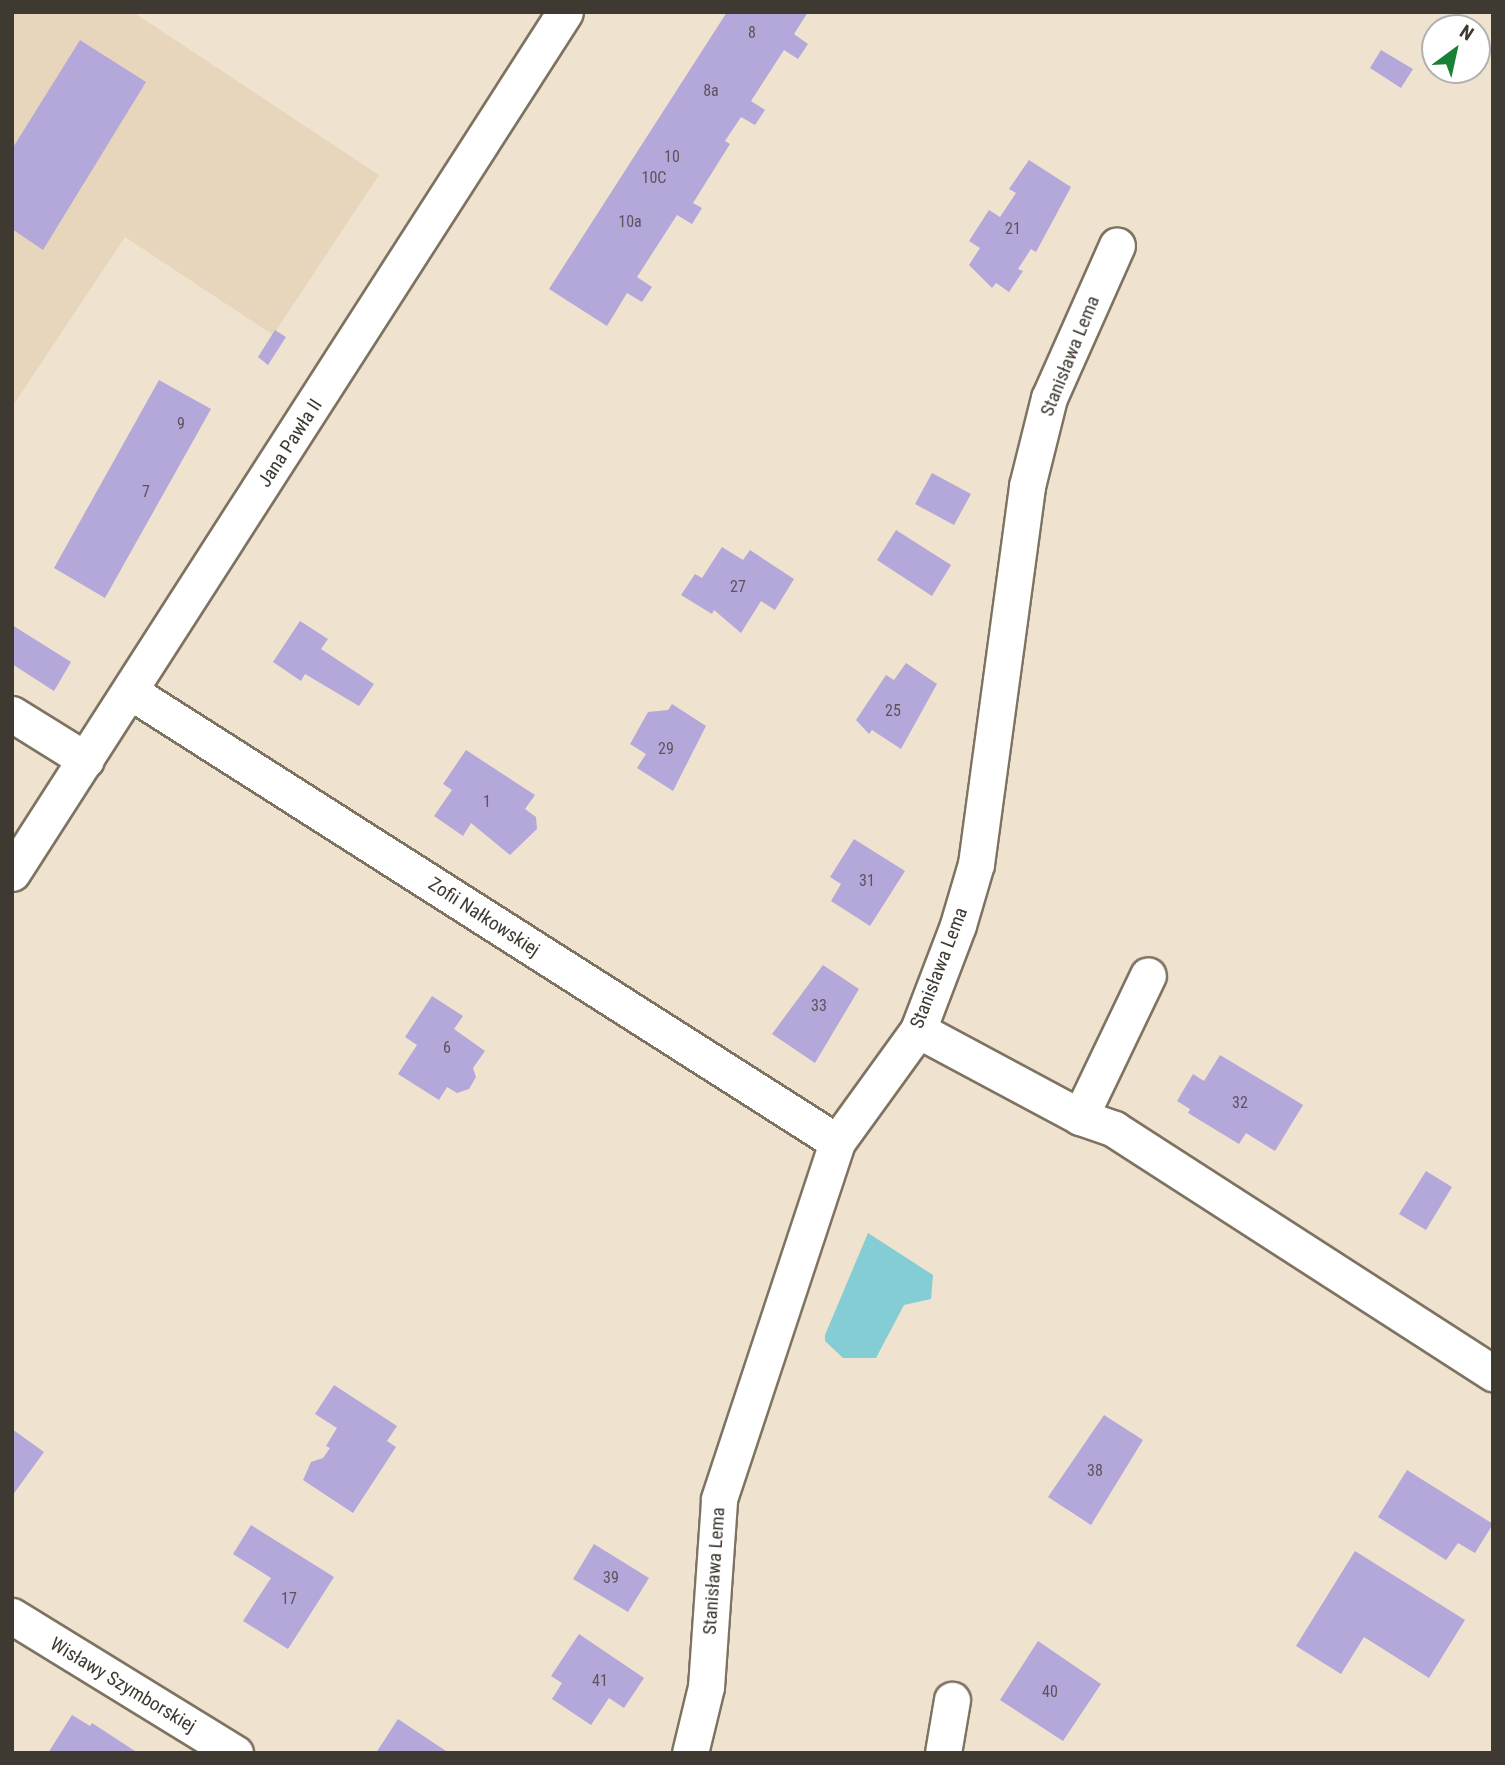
<!DOCTYPE html>
<html>
<head>
<meta charset="utf-8">
<style>
	body { margin:0 }
	#map { position:relative; width:1505px; height:1765px; overflow:hidden; background:#efe3cf; font-family:"Roboto Condensed",sans-serif }
	div>[style] { position:absolute }
	.built>* { inset:0; background:#e7d6bb }
	.water>* { inset:0; background:#84cdd4 }
	.building>* { inset:0; background:#b4a7da }
	.roads { filter:drop-shadow(2px 0 #7e7361) drop-shadow(-2px 0 #7e7361) drop-shadow(0 2px #7e7361) drop-shadow(0 -2px #7e7361) }
	.minor>* { height:35px; margin:-17.5px; padding:0 17.5px; transform-origin:17.5px; border-radius:17.5px; background:#fff }
	span { translate:-50% -50%; white-space:nowrap; text-align:center; line-height:1.15; -webkit-text-stroke:7px #fff; paint-order:stroke }
	.number-label { font-size:16px; color:#5c545b }
	.number-label span { -webkit-text-stroke-width:0 }
	.street-label { font-size:19px; color:#3e3931 }
	.frame { position:absolute; inset:0; border:14px solid #3e3931; pointer-events:none }
	.north { position:absolute; left:1421px; top:14px; width:70px; height:70px; box-sizing:border-box; background:#fff; border:2px solid #b2b0ad; border-radius:50%; rotate:33deg; font-size:19px; font-weight:700; line-height:28px; text-align:center; color:#3e3931 }
	.north::after { content:''; display:block; margin:auto; width:24px; height:32px; background:#178136; clip-path:polygon(50% 0,100% 100%,50% 72%,0 100%) }
</style>
</head>
<body>
<div id="map">
	<div class="built">
		<div style="clip-path:polygon(12px 12px,133px 12px,379px 175px,273px 335px,125px 237px,12px 407px)"></div>
	</div>
	<div class="water">
		<div style="clip-path:polygon(868px 1233px,933px 1275px,931px 1299px,904px 1305px,876px 1358px,843px 1358px,825px 1341px,825px 1335px)"></div>
	</div>
	<div class="building">
		<div style="clip-path:polygon(727px 12px,808px 12px,794px 34px,808px 44px,798px 59px,784px 50px,751px 101px,765px 110px,755px 125px,741px 117px,725px 141px,730px 144px,693px 203px,702px 208px,692px 224px,677px 215px,637px 277px,652px 287px,642px 302px,627px 293px,607px 326px,549px 289px)"></div>
		<div style="clip-path:polygon(80px 40px,146px 82px,43px 250px,12px 229px,12px 149px)"></div>
		<div style="clip-path:polygon(1381px 50px,1413px 69px,1401px 88px,1370px 68px)"></div>
		<div style="clip-path:polygon(1029px 160px,1071px 187px,1036px 252px,1031px 249px,1018px 269px,1023px 271px,1009px 292px,996px 283px,992px 288px,969px 265px,980px 248px,969px 241px,989px 210px,1000px 217px,1016px 193px,1009px 189px)"></div>
		<div style="clip-path:polygon(275px 330px,286px 337px,268px 365px,258px 357px)"></div>
		<div style="clip-path:polygon(159px 380px,211px 409px,105px 598px,54px 568px)"></div>
		<div style="clip-path:polygon(932px 473px,971px 494px,954px 525px,915px 504px)"></div>
		<div style="clip-path:polygon(896px 530px,951px 565px,932px 596px,877px 560px)"></div>
		<div style="clip-path:polygon(722px 547px,743px 560px,750px 550px,794px 579px,775px 610px,761px 601px,741px 633px,714px 610px,712px 614px,681px 595px,695px 574px,702px 578px)"></div>
		<div style="clip-path:polygon(300px 621px,328px 639px,321px 649px,374px 684px,359px 706px,305px 674px,301px 681px,273px 662px)"></div>
		<div style="clip-path:polygon(12px 625px,71px 662px,54px 691px,12px 664px)"></div>
		<div style="clip-path:polygon(906px 663px,937px 684px,901px 749px,872px 730px,869px 734px,856px 720px,886px 675px,894px 680px)"></div>
		<div style="clip-path:polygon(672px 704px,706px 726px,673px 791px,637px 768px,646px 754px,630px 744px,648px 712px,668px 710px)"></div>
		<div style="clip-path:polygon(466px 750px,535px 795px,525px 809px,536px 817px,537px 829px,510px 855px,471px 823px,463px 836px,434px 816px,452px 790px,443px 784px)"></div>
		<div style="clip-path:polygon(854px 839px,905px 871px,870px 926px,831px 901px,841px 884px,830px 877px)"></div>
		<div style="clip-path:polygon(823px 965px,859px 989px,815px 1063px,772px 1034px)"></div>
		<div style="clip-path:polygon(432px 996px,463px 1016px,454px 1029px,485px 1051px,473px 1068px,476px 1077px,469px 1089px,457px 1093px,447px 1087px,439px 1100px,398px 1074px,417px 1045px,405px 1037px)"></div>
		<div style="clip-path:polygon(1220px 1055px,1303px 1105px,1275px 1151px,1246px 1133px,1239px 1144px,1188px 1113px,1190px 1109px,1177px 1101px,1193px 1074px,1204px 1081px)"></div>
		<div style="clip-path:polygon(1426px 1171px,1452px 1187px,1426px 1230px,1399px 1214px)"></div>
		<div style="clip-path:polygon(334px 1385px,397px 1426px,387px 1441px,396px 1447px,353px 1513px,303px 1480px,311px 1462px,323px 1458px,330px 1448px,326px 1446px,337px 1428px,315px 1414px)"></div>
		<div style="clip-path:polygon(1104px 1415px,1143px 1440px,1091px 1525px,1048px 1497px)"></div>
		<div style="clip-path:polygon(12px 1429px,44px 1452px,12px 1496px)"></div>
		<div style="clip-path:polygon(1407px 1470px,1493px 1524px,1475px 1553px,1458px 1543px,1446px 1560px,1378px 1517px)"></div>
		<div style="clip-path:polygon(251px 1525px,334px 1577px,288px 1649px,243px 1621px,271px 1578px,233px 1554px)"></div>
		<div style="clip-path:polygon(594px 1544px,649px 1578px,628px 1612px,573px 1579px)"></div>
		<div style="clip-path:polygon(1355px 1551px,1465px 1620px,1429px 1678px,1364px 1637px,1341px 1674px,1296px 1646px)"></div>
		<div style="clip-path:polygon(579px 1634px,644px 1678px,624px 1708px,609px 1698px,591px 1725px,552px 1699px,562px 1683px,551px 1676px)"></div>
		<div style="clip-path:polygon(1038px 1641px,1101px 1684px,1063px 1741px,1000px 1700px)"></div>
		<div style="clip-path:polygon(72px 1715px,90px 1726px,92px 1723px,138px 1753px,48px 1753px)"></div>
		<div style="clip-path:polygon(398px 1719px,449px 1753px,376px 1753px)"></div>
	</div>
	<div class="roads">
		<div class="minor">
			<div style="left:131px;top:692px;width:837px;rotate:32.51deg"></div>
			<div style="left:12px;top:714px;width:87px;rotate:31.9deg"></div>
			<div style="left:12px;top:873px;width:1023px;rotate:-57.29deg"></div>
			<div style="left:918px;top:1030px;width:184px;rotate:28.2deg"></div>
			<div style="left:1080px;top:1117px;width:36px;rotate:19deg"></div>
			<div style="left:1114px;top:1129px;width:451px;rotate:32.8deg"></div>
			<div style="left:1080px;top:1117px;width:157px;rotate:-64.4deg"></div>
			<div style="left:12px;top:1616px;width:262px;rotate:31.6deg"></div>
			<div style="left:690px;top:1753px;width:68px;rotate:-76.4deg"></div>
			<div style="left:706px;top:1687px;width:188px;rotate:-86deg"></div>
			<div style="left:719px;top:1499px;width:376px;rotate:-71.7deg"></div>
			<div style="left:837px;top:1142px;width:138px;rotate:-54.1deg"></div>
			<div style="left:918px;top:1030px;width:112px;rotate:-69.1deg"></div>
			<div style="left:958px;top:925px;width:64px;rotate:-73.6deg"></div>
			<div style="left:976px;top:864px;width:381px;rotate:-82.3deg"></div>
			<div style="left:1027px;top:486px;width:91px;rotate:-76deg"></div>
			<div style="left:1049px;top:398px;width:167px;rotate:-66deg"></div>
			<div style="left:943px;top:1753px;width:54px;rotate:-80.4deg"></div>
		</div>
	</div>
	<div class="number-label">
		<span style="left:752px;top:33px">8</span>
		<span style="left:711px;top:91px">8a</span>
		<span style="left:672px;top:157px">10</span>
		<span style="left:654px;top:178px">10C</span>
		<span style="left:630px;top:222px">10a</span>
		<span style="left:1013px;top:229px">21</span>
		<span style="left:181px;top:424px">9</span>
		<span style="left:146px;top:492px">7</span>
		<span style="left:738px;top:587px">27</span>
		<span style="left:893px;top:711px">25</span>
		<span style="left:666px;top:749px">29</span>
		<span style="left:487px;top:802px">1</span>
		<span style="left:867px;top:881px">31</span>
		<span style="left:819px;top:1006px">33</span>
		<span style="left:447px;top:1048px">6</span>
		<span style="left:1240px;top:1103px">32</span>
		<span style="left:1095px;top:1471px">38</span>
		<span style="left:611px;top:1578px">39</span>
		<span style="left:289px;top:1599px">17</span>
		<span style="left:600px;top:1681px">41</span>
		<span style="left:1050px;top:1692px">40</span>
	</div>
	<div class="street-label">
		<span style="left:1070px;top:356px;rotate:-68deg">Stanisława Lema</span>
		<span style="left:290px;top:443px;rotate:-57deg">Jana Pawła II</span>
		<span style="left:484px;top:917px;rotate:33deg">Zofii Nałkowskiej</span>
		<span style="left:939px;top:968px;rotate:-69deg">Stanisława Lema</span>
		<span style="left:714px;top:1571px;rotate:-86deg">Stanisława Lema</span>
		<span style="left:123px;top:1685px;rotate:31deg">Wisławy Szymborskiej</span>
	</div>
	<div class="frame"></div>
	<div class="north">N</div>
</div>
</body>
</html>
